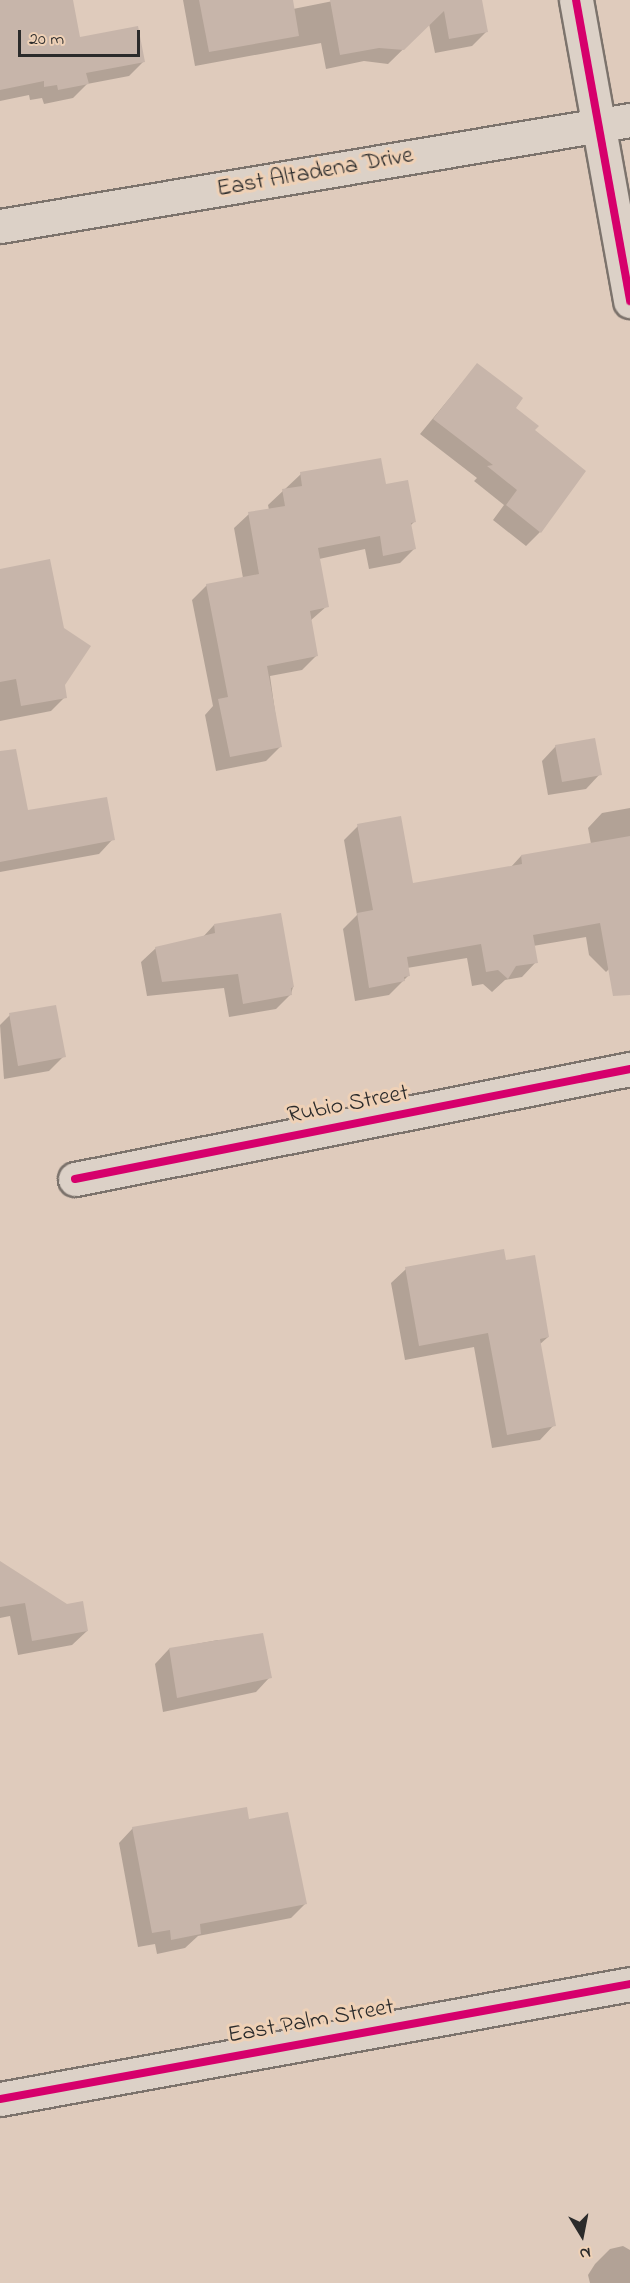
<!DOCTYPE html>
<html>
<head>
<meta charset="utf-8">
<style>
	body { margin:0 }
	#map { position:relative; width:630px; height:2283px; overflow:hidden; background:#dfcbbc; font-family:"Indie Flower",sans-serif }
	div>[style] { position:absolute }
	.shadow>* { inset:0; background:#0003 }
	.building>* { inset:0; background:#c7b5aa }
	.roads { filter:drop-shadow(2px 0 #7c736c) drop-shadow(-2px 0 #7c736c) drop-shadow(0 2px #7c736c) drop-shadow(0 -2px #7c736c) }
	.street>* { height:33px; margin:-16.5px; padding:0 16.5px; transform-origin:16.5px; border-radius:16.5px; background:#dcd1c7 }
	.secondary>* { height:33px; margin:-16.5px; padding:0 16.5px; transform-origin:16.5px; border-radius:16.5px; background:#dcd1c7 }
	.cycleway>* { height:8px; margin:-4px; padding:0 4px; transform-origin:4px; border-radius:4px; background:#d6006c }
	span { translate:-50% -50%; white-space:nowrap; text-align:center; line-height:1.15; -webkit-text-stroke:6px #efd1b6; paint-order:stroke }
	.street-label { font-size:24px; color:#2b2b2b }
	.north { position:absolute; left:552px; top:2205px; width:60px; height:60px; -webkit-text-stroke:4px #efd1b6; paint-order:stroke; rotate:170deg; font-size:16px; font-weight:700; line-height:24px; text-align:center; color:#2b2b2b }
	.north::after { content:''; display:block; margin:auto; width:21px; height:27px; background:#2b2b2b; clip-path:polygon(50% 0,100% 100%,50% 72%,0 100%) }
	.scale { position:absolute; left:18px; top:30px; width:122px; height:27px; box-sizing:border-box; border:3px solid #2b2b2b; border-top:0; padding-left:8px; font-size:18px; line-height:21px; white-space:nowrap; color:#2b2b2b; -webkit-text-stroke:4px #efd1b6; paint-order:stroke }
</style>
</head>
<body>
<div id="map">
	<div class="shadow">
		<div style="clip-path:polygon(0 0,72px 0,79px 39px,143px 62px,129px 76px,87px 84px,73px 98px,44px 104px,42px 98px,30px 100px,29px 95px,0 101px)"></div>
		<div style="clip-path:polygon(183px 0,291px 0,293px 9px,338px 0,481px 0,487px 31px,472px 46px,435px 53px,429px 24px,388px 64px,364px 61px,326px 69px,321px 43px,195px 66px)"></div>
		<div style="clip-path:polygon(477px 365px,533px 431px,540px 532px,526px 546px,493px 520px,504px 505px,474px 481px,477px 478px,420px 434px)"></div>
		<div style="clip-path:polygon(301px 474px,385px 486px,415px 521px,410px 526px,414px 549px,400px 563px,369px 569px,365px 549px,319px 559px,327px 606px,310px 621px,317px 655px,302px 670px,270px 676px,280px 747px,266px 761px,216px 771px,205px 715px,213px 706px,192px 600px,207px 585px,243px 578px,234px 528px,249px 514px,269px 510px,268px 505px)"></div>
		<div style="clip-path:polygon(0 571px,65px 697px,51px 711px,0 721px)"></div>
		<div style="clip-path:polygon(556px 746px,600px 774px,586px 789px,548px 795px,542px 761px)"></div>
		<div style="clip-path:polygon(630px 808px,630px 957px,619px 959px,606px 972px,589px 955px,586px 937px,533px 946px,536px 962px,522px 977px,505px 980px,492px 992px,483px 984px,472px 986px,467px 958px,407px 968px,409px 975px,389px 995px,355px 1001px,343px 929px,357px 915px,344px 840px,358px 826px,412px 885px,510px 868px,521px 856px,591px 844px,588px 828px,602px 813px)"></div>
		<div style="clip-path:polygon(0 815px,113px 839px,99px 854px,0 872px)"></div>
		<div style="clip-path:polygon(214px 925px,293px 987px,291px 994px,276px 1009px,229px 1017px,224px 988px,147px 996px,141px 962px,156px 948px,202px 938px)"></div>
		<div style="clip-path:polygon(10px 1015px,64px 1056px,49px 1071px,4px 1079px,0 1025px)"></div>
		<div style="clip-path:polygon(505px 1262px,548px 1337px,539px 1345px,554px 1425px,540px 1440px,492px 1448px,474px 1347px,405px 1360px,391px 1283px,406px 1269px)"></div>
		<div style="clip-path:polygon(0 1569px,87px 1631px,72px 1645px,18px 1655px,10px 1616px,0 1618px)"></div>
		<div style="clip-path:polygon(218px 1640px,270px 1677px,256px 1692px,163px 1712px,155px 1664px,169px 1649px)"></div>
		<div style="clip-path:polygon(248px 1821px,305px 1904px,291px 1918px,198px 1936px,185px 1948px,157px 1954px,155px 1944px,138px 1947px,119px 1843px,133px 1828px)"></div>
		<div style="clip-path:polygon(623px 2246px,630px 2250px,630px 2283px,590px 2283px,588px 2275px,595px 2264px,610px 2249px)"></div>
	</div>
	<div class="building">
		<div style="clip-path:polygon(0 0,73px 0,80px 37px,138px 26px,145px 62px,86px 73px,89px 84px,58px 90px,57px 85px,44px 87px,44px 81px,0 90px)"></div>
		<div style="clip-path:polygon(199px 0,293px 0,299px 36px,209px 52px)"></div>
		<div style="clip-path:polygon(330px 0,482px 0,488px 32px,449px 39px,444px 11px,404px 50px,379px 48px,340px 55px)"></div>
		<div style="clip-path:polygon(477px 363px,523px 398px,516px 408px,539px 426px,535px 430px,586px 471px,541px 533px,506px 505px,517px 490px,487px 466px,493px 465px,433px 419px)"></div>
		<div style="clip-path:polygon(381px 458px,386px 484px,408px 480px,416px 522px,411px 523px,416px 549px,383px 556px,380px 536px,318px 548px,329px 607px,310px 611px,318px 656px,267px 666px,282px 747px,230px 757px,218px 699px,228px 697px,206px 584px,259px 574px,248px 512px,285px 506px,282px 489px,302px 486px,300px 472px)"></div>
		<div style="clip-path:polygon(50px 559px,64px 628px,91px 646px,65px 685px,67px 698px,21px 706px,16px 679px,0 682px,0 569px)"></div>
		<div style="clip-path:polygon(595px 738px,602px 775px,562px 782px,555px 745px)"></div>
		<div style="clip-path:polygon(16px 749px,28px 810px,107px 797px,115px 840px,0 862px,0 751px)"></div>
		<div style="clip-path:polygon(401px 816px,413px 883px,522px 864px,521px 855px,630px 836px,630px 995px,613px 996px,600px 923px,533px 935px,538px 963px,516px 966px,508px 979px,498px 970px,486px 972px,481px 944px,407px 957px,410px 976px,404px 977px,405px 981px,369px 988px,357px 913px,373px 910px,357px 824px)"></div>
		<div style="clip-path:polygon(281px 913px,294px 987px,291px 988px,292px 995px,243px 1004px,238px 974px,162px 982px,155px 947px,215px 933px,214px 924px)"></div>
		<div style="clip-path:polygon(56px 1005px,66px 1057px,18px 1066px,9px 1013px)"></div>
		<div style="clip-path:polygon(504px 1249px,506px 1260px,535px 1255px,549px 1337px,540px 1339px,556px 1426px,507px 1435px,488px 1333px,419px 1346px,405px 1267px)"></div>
		<div style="clip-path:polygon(0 1561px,67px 1604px,83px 1601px,88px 1631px,32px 1641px,25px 1603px,0 1607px)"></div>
		<div style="clip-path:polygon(263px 1633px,272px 1678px,177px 1698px,169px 1648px)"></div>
		<div style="clip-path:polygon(247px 1807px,249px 1819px,288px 1812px,307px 1904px,200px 1924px,201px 1934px,171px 1940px,170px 1930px,152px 1933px,132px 1827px)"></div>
	</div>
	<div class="roads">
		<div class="street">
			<div style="left:576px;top:0;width:306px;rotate:79.8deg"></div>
			<div style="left:75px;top:1179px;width:566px;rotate:-11.21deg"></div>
			<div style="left:0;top:2099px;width:640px;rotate:-10.34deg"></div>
		</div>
		<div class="secondary">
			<div style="left:0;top:226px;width:639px;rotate:-9.55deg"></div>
		</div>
	</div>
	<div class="cycleway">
		<div style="left:576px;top:0;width:306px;rotate:79.8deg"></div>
		<div style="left:75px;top:1179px;width:566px;rotate:-11.21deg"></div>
		<div style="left:0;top:2099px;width:640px;rotate:-10.34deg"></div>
	</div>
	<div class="street-label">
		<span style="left:315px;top:173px;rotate:-10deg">East Altadena Drive</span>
		<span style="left:348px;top:1105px;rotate:-11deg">Rubio Street</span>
		<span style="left:311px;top:2022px;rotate:-10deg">East Palm Street</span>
	</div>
	<div class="north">N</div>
	<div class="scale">20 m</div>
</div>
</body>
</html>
